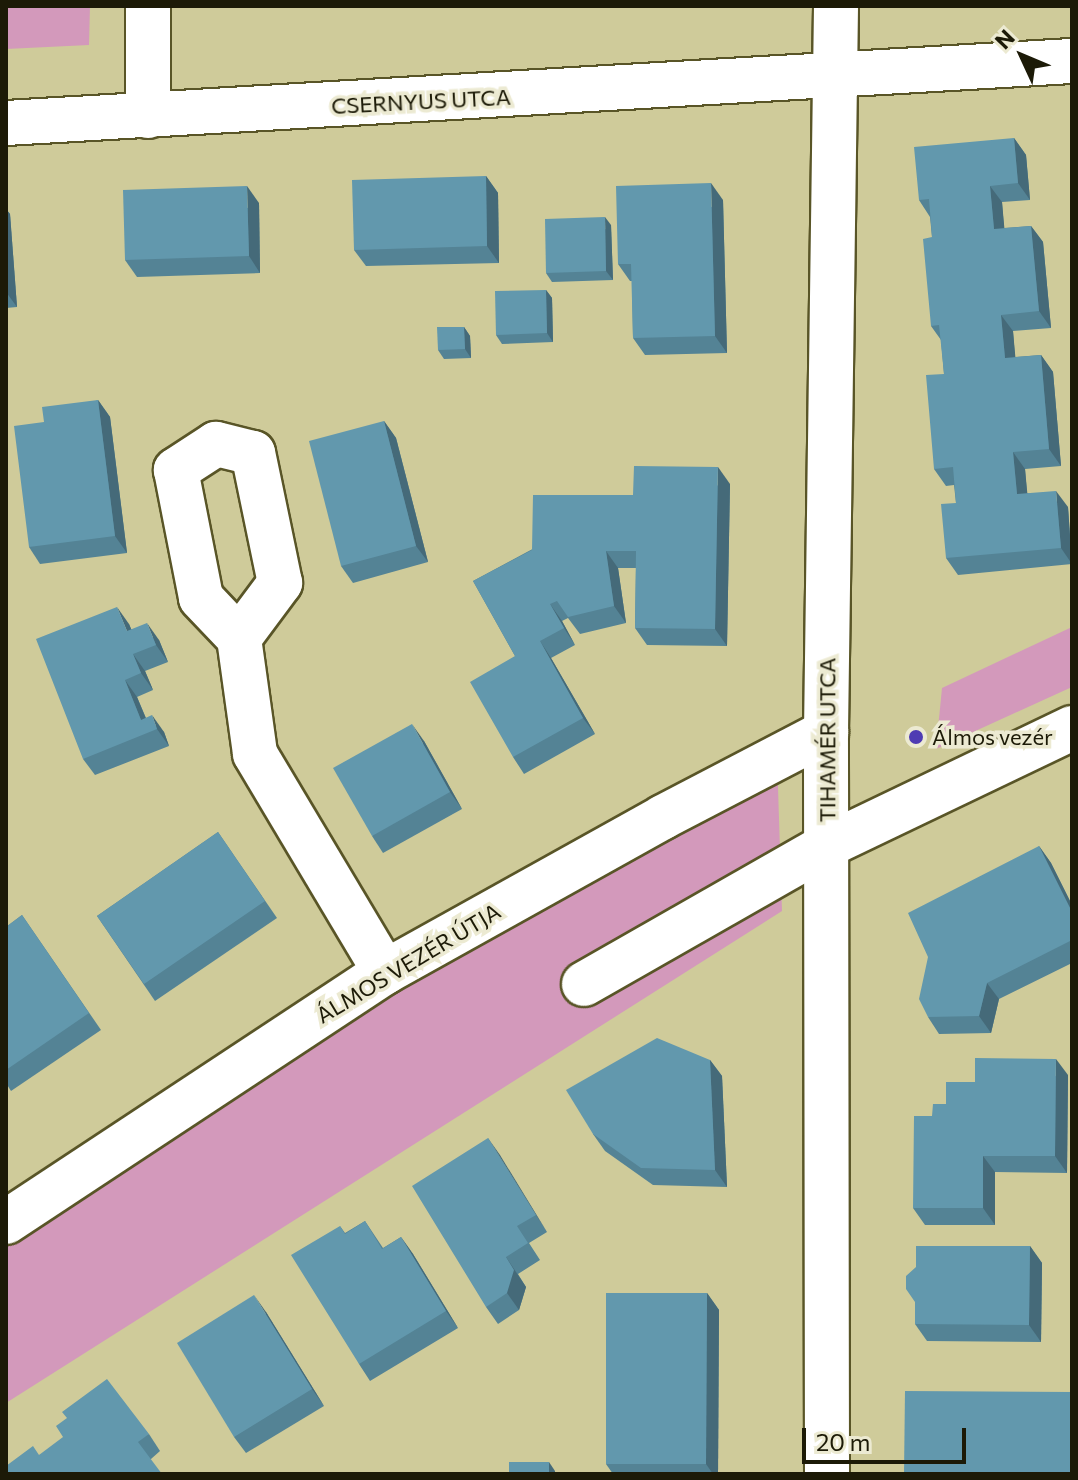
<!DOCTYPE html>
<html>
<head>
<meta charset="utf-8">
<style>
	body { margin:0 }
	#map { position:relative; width:1078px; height:1480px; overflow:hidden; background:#cfcb9a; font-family:Commissioner,sans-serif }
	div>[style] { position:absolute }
	.green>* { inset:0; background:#d399bb }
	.roads { filter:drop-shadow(2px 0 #595527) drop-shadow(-2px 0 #595527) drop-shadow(0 2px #595527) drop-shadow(0 -2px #595527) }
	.minor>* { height:44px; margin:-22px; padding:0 22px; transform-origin:22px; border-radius:22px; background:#fff }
	.wall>* { inset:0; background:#548395 }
	.shaded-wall>* { inset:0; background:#456a79 }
	.building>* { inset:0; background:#6298ad }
	.dots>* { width:22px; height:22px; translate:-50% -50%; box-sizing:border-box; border:4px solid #ecead2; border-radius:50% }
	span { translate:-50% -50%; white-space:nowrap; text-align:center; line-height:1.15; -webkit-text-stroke:7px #ecead2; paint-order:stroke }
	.street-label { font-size:22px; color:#1c1a07 }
	.poi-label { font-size:22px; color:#1c1a07 }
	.left { translate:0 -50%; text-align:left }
	.frame { position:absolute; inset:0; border:8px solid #1c1a07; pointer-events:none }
	.north { position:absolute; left:982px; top:16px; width:80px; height:80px; -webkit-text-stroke:6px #ecead2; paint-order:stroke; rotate:314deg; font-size:22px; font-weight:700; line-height:32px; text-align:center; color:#1c1a07 }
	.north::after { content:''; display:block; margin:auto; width:28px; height:36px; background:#1c1a07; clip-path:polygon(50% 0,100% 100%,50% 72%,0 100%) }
	.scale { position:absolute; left:802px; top:1428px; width:164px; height:36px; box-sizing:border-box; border:4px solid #1c1a07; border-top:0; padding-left:10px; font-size:24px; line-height:28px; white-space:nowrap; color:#1c1a07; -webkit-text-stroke:6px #ecead2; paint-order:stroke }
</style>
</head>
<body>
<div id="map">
	<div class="green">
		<div style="clip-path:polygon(6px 6px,90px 6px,89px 45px,6px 49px)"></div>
		<div style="clip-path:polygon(1072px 627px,1072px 687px,936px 749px,942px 688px)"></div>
		<div style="clip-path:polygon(777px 757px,782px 911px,6px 1403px,6px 1222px)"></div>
	</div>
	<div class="roads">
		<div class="minor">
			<div style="left:148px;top:6px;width:110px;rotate:90deg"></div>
			<div style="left:6px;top:123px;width:1068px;rotate:-3.33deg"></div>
			<div style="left:239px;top:638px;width:69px;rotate:-53.3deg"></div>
			<div style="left:280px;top:583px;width:133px;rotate:-101.7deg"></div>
			<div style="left:253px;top:453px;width:38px;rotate:-166deg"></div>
			<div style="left:216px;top:444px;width:48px;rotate:147deg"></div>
			<div style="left:176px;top:470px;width:130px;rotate:78.9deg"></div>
			<div style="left:201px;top:598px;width:55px;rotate:46.5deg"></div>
			<div style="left:239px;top:638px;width:117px;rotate:82.1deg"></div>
			<div style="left:255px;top:754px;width:254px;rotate:59.2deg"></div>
			<div style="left:584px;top:984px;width:281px;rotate:-29.7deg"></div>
			<div style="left:828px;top:845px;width:271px;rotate:-25.6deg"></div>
			<div style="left:6px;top:1222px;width:454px;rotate:-33.4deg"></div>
			<div style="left:385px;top:972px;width:318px;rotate:-29.1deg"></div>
			<div style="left:663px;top:817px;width:184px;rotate:-27.5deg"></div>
			<div style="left:827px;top:1474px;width:742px;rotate:-90.08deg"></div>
			<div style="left:826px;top:732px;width:726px;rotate:-89.21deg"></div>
		</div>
	</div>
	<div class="wall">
		<div style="clip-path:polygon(1014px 138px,1026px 155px,1030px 200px,1002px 202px,1004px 228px,1031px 226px,1043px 242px,1051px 328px,1013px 331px,1015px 357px,1041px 355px,1053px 372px,1061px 466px,1025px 469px,1027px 493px,1068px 507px,1072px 564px,958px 575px,946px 558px,956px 503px,954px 485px,946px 486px,934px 469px,944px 374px,941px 340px,931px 326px,932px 237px,930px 217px,919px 200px)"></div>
		<div style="clip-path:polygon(486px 176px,498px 193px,499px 263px,366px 266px,354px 250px)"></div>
		<div style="clip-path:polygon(723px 200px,727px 353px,645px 355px,633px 338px,632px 281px,630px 281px,618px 264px)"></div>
		<div style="clip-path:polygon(259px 203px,260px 273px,137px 277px,125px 260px)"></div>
		<div style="clip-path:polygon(6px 209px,10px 214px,17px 307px,6px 308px)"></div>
		<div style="clip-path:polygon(611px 225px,613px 280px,552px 282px,546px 273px)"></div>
		<div style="clip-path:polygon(546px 290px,552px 298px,553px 342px,502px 344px,496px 335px)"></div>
		<div style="clip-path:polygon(464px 327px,470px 336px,471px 358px,444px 359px,438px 350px)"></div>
		<div style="clip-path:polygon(98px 400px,110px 417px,127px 553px,40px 564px,29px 547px,44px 422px)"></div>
		<div style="clip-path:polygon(384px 421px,396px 438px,428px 562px,353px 583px,341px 566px)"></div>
		<div style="clip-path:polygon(730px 484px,727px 646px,647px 645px,635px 628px,636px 568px,618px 568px,626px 623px,580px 634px,568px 618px,562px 621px,575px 645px,551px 658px,595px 734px,524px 774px,513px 757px,515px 656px,473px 581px,633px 495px)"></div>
		<div style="clip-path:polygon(129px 624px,131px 629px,159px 640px,168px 662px,145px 671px,153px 690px,137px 697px,146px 718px,164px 732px,169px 746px,95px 775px,83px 759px)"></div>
		<div style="clip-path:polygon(424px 741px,462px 809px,383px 853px,372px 836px)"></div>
		<div style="clip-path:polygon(218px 832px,277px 918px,155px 1001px,97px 916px)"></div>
		<div style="clip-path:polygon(1039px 846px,1051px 863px,1072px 905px,1072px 963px,999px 999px,991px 1033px,939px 1034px,928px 1017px)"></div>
		<div style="clip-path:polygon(22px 915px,101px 1030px,11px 1091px,6px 1083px,6px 927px)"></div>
		<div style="clip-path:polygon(710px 1060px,722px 1076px,727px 1187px,653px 1185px,605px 1151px,593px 1134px)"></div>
		<div style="clip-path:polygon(1068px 1075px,1067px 1173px,995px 1172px,995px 1225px,925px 1225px,913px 1208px,932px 1116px,975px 1082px)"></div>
		<div style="clip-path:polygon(488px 1138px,547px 1232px,529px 1243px,540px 1260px,518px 1274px,526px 1287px,519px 1310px,498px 1324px,486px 1307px)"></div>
		<div style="clip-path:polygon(365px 1221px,383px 1248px,401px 1237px,413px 1254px,458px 1328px,370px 1381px,359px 1364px,340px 1226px,345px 1233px)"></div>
		<div style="clip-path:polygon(1030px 1246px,1042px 1263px,1041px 1342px,927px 1341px,915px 1324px)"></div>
		<div style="clip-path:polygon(707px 1293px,719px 1310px,718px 1474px,613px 1474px,606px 1464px)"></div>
		<div style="clip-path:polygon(266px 1312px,324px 1406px,246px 1453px,234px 1437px)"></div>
		<div style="clip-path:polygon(149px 1434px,160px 1451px,151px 1459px,6px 1474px,39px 1455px)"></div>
	</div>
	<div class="shaded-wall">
		<div style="clip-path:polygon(1014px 138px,1026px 155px,1030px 200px,1018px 183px)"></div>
		<div style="clip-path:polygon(486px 176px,498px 193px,499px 263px,487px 246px)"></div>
		<div style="clip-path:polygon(711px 183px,723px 200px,727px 353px,715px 336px)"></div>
		<div style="clip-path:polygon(247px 186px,259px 203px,260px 273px,249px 256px)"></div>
		<div style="clip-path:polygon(990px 186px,1002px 202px,1006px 246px,994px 229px)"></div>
		<div style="clip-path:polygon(6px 209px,10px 214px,17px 307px,6px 292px)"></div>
		<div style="clip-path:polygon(605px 217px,611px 225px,613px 280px,606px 271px)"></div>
		<div style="clip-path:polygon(1031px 226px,1043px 242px,1051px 328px,1039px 311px)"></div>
		<div style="clip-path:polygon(546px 290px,552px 298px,553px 342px,547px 333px)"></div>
		<div style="clip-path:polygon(1001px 315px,1013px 331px,1017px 375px,1005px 358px)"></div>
		<div style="clip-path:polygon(464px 327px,470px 336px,471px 358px,465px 349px)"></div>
		<div style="clip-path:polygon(1041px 355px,1053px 372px,1061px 466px,1049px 449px)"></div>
		<div style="clip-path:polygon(98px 400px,110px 417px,127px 553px,115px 536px)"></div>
		<div style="clip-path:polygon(384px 421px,396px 438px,428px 562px,416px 546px)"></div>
		<div style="clip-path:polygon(1013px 452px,1025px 469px,1029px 511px,1017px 494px)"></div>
		<div style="clip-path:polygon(718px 467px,730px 484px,727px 646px,715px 629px)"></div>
		<div style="clip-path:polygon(1056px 491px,1068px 507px,1072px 564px,1061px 548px)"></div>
		<div style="clip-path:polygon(606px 551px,618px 568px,626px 623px,614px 606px)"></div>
		<div style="clip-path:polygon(550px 604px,562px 621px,575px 645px,564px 628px)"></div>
		<div style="clip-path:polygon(117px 607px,129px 624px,139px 648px,127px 631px)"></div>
		<div style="clip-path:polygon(147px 623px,159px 640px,168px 662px,156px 645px)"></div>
		<div style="clip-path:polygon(540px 641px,551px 658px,595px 734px,583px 718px)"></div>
		<div style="clip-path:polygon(133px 654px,145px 671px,153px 690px,141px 673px)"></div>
		<div style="clip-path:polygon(125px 680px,137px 697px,151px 731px,141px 720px)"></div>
		<div style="clip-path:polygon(152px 715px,164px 732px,169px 746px,157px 729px)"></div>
		<div style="clip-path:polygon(412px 724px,424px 741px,462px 809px,450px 792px)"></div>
		<div style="clip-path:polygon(1039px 846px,1051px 863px,1072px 905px,1072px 912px)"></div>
		<div style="clip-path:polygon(987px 983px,999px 999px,991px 1033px,979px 1016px)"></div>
		<div style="clip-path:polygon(1056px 1059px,1068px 1075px,1067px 1173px,1055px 1156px)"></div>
		<div style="clip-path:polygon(710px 1060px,722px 1076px,727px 1187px,715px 1170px)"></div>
		<div style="clip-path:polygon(488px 1138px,500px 1155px,547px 1232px,536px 1215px)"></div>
		<div style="clip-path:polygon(983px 1156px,995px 1172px,995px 1225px,983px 1208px)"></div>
		<div style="clip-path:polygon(401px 1237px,413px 1254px,458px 1328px,446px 1311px)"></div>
		<div style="clip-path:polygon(1030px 1246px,1042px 1263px,1041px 1342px,1029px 1325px)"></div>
		<div style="clip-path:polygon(506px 1257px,526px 1287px,519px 1310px,507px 1293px)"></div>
		<div style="clip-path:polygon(707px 1293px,719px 1310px,718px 1474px,713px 1474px,706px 1464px)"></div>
		<div style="clip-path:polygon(254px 1295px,266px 1312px,324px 1406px,312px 1389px)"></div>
		<div style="clip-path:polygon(549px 1462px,555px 1471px,555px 1474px,549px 1474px)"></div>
	</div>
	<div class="building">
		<div style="clip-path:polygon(1014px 138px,1018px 183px,990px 186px,994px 229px,1031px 226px,1039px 311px,1001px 315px,1005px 358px,1041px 355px,1049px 449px,1013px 452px,1017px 494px,1056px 491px,1061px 548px,946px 558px,941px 504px,956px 503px,953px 467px,934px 469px,926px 375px,944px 374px,939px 325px,931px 326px,923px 239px,932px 237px,929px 199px,919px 200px,914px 147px)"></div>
		<div style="clip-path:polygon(486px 176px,487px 246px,354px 250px,352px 180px)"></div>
		<div style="clip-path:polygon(711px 183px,715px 336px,633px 338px,631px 264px,618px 264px,616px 186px)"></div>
		<div style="clip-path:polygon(247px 186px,249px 256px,125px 260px,123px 190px)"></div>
		<div style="clip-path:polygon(605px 217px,606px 271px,546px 273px,545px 219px)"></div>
		<div style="clip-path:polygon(546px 290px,547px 333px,496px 335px,495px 291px)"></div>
		<div style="clip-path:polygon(437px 327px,464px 327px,465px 349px,438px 350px)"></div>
		<div style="clip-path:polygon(98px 400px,115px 536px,29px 547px,14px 426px,44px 422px,42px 407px)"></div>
		<div style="clip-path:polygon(384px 421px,416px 546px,341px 566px,309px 441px)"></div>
		<div style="clip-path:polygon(634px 466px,718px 467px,715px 629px,635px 628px,636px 551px,606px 551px,614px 606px,568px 617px,557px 601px,550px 604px,564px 628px,540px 641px,583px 718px,513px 757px,470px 682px,515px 656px,473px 581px,532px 550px,533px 495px,633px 495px)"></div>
		<div style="clip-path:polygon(117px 607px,127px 631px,147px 623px,156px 645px,133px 654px,141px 673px,125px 680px,141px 720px,152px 715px,157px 729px,83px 759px,36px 639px)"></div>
		<div style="clip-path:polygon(412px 724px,450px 792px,372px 836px,333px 768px)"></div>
		<div style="clip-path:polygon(218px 832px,265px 901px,144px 984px,97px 916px)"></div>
		<div style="clip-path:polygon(1039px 846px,1072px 912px,1072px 940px,987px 983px,979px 1016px,928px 1017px,919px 999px,928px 957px,908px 913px)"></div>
		<div style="clip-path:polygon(22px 915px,89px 1013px,6px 1070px,6px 927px)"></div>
		<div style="clip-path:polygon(657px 1038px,710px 1060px,715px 1170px,641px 1168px,593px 1134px,566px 1090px)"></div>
		<div style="clip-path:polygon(975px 1058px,1056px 1059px,1055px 1156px,983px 1156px,983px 1208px,913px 1208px,914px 1116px,932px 1116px,933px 1104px,946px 1104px,946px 1082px,975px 1082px)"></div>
		<div style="clip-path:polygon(488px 1138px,536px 1215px,517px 1226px,528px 1243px,506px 1257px,514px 1270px,507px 1293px,486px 1307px,412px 1186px)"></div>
		<div style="clip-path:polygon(365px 1221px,382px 1249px,401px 1237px,446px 1311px,359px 1364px,291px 1255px,340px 1226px,345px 1234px)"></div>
		<div style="clip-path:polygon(916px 1246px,1030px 1246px,1029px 1325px,915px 1324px,915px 1302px,906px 1289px,906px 1276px,916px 1267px)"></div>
		<div style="clip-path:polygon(606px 1293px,707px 1293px,706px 1464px,606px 1464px)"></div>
		<div style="clip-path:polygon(254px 1295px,312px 1389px,234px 1437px,177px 1343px)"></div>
		<div style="clip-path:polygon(107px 1379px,149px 1434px,138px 1442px,162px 1474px,6px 1474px,6px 1466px,33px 1446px,39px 1455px,63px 1437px,56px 1426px,67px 1418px,62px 1412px)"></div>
		<div style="clip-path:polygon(905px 1391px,1072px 1392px,1072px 1474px,904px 1474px)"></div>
		<div style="clip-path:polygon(509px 1462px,549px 1462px,549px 1474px,509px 1474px)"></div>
	</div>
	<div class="dots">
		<div style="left:916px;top:737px;background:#4f3cb3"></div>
	</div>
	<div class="street-label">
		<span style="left:421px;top:101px;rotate:-3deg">CSERNYUS UTCA</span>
		<span style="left:827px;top:740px;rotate:-90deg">TIHAMÉR UTCA</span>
		<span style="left:408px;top:963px;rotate:-31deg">ÁLMOS VEZÉR ÚTJA</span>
	</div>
	<div class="poi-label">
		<span class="left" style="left:932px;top:737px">Álmos vezér</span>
	</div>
	<div class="frame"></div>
	<div class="north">N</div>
	<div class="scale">20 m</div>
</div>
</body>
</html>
